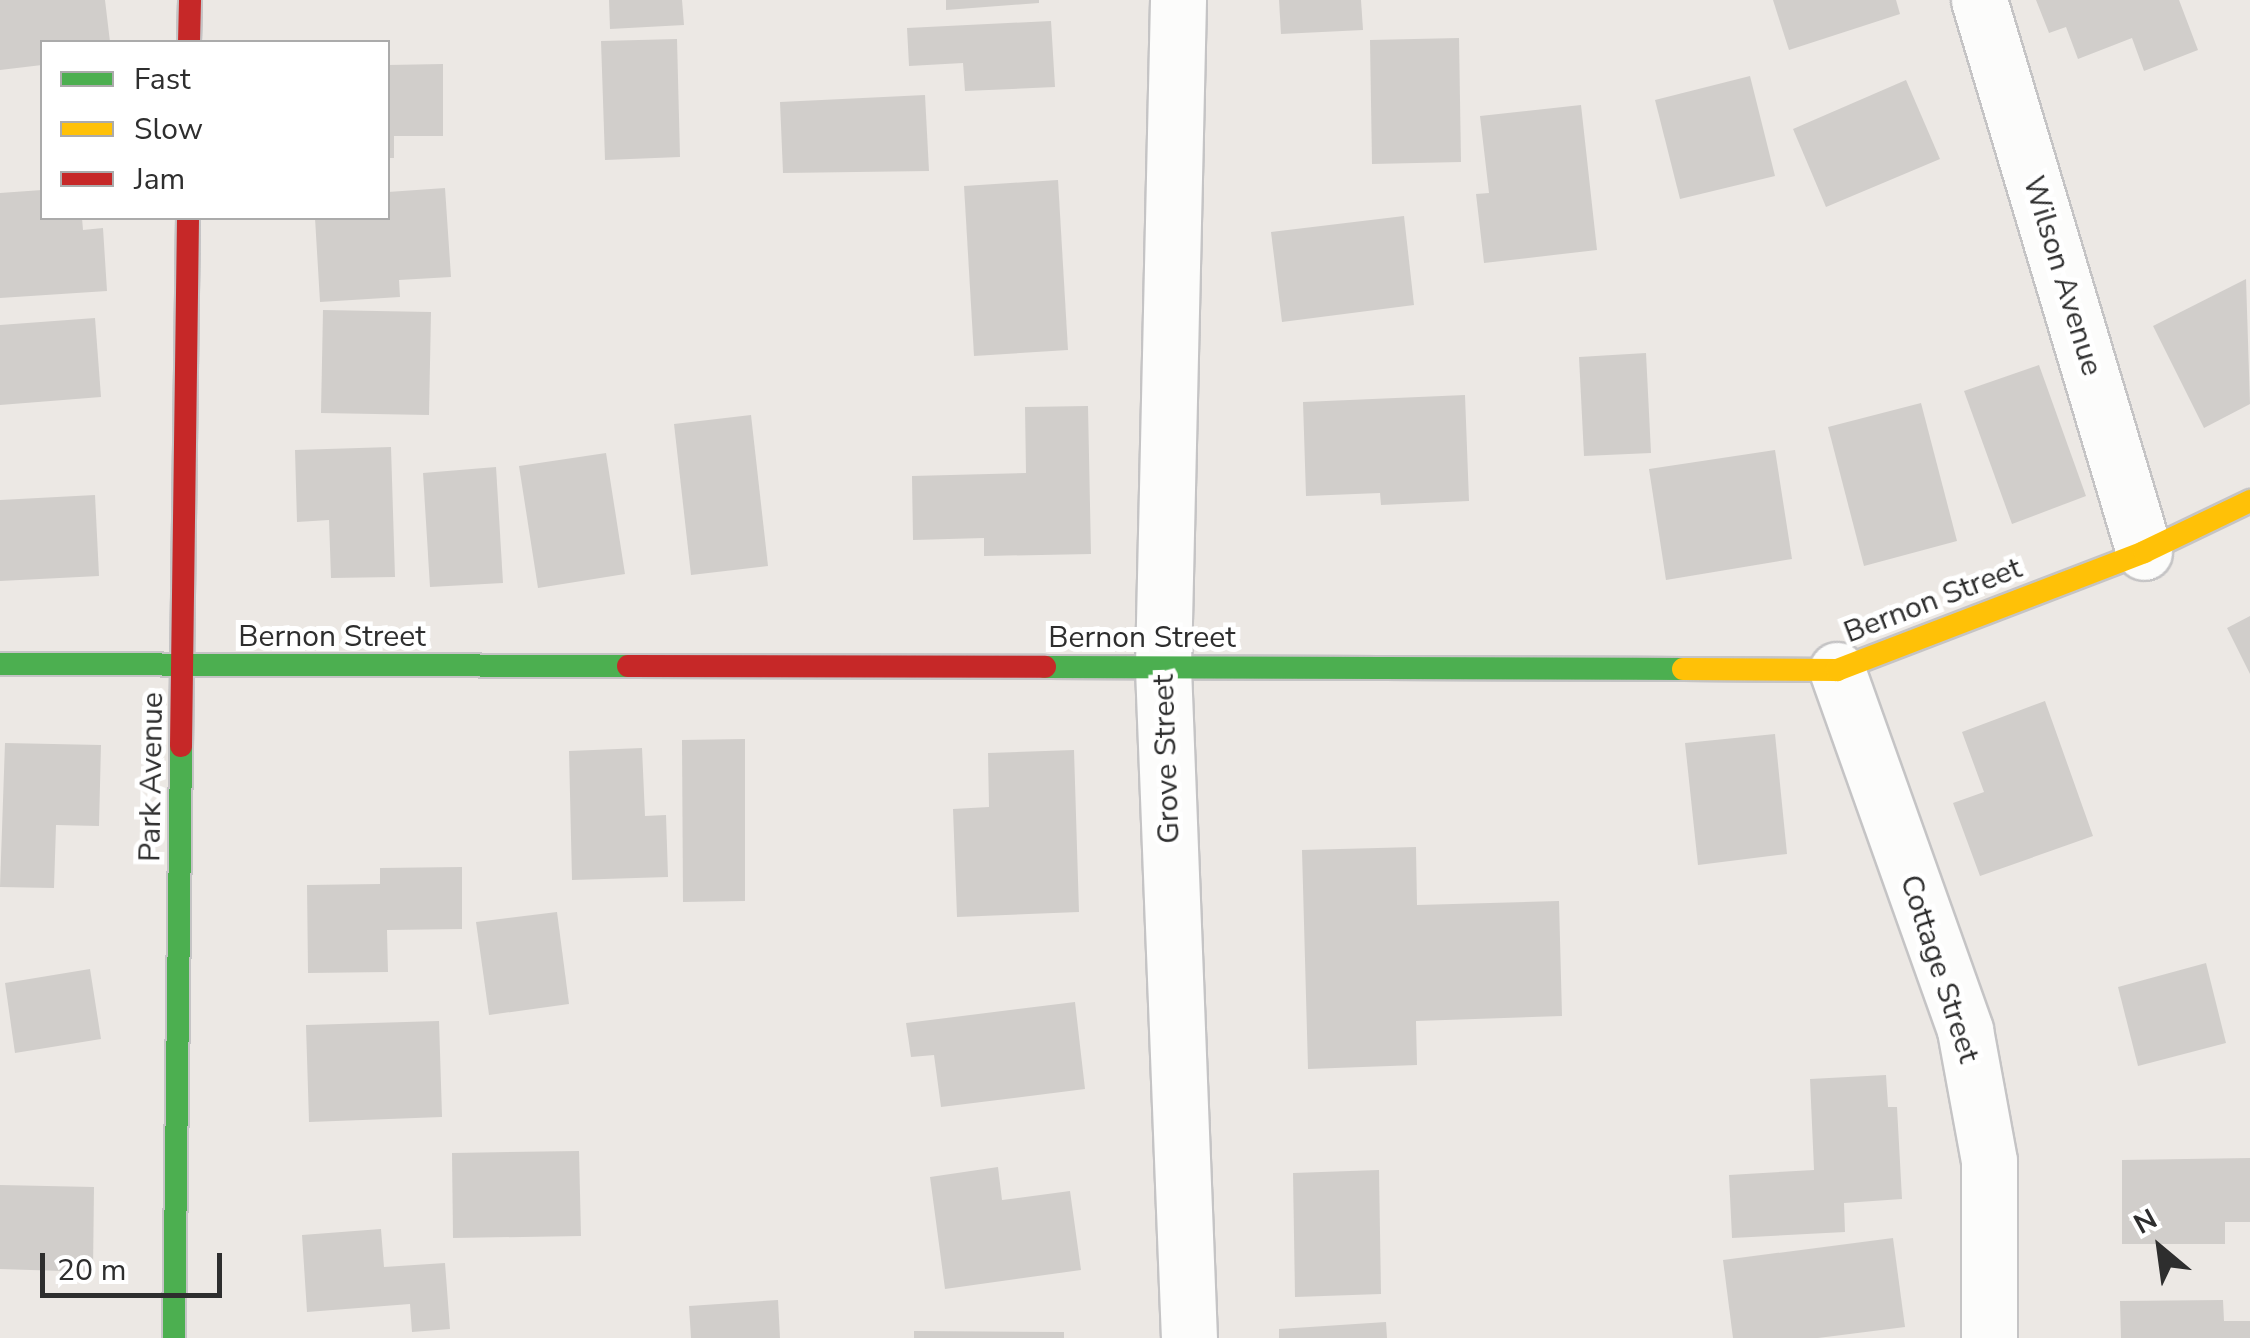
<!DOCTYPE html>
<html>
<head>
<meta charset="utf-8">
<style>
	body { margin:0 }
	#map { position:relative; width:2250px; height:1338px; overflow:hidden; background:#ece8e4; font-family:"Nunito Sans",sans-serif }
	div>[style] { position:absolute }
	.building>* { inset:0; background:#d1cecb }
	.roads { filter:drop-shadow(2px 0 #c5c4c5) drop-shadow(-2px 0 #c5c4c5) drop-shadow(0 2px #c5c4c5) drop-shadow(0 -2px #c5c4c5) }
	.street>* { height:55px; margin:-27.5px; padding:0 27.5px; transform-origin:27.5px; border-radius:27.5px; background:#fcfcfb }
	.fast>* { height:22px; margin:-11px; padding:0 11px; transform-origin:11px; border-radius:11px; background:#4caf50 }
	.slow>* { height:22px; margin:-11px; padding:0 11px; transform-origin:11px; border-radius:11px; background:#ffc107 }
	.jam>* { height:22px; margin:-11px; padding:0 11px; transform-origin:11px; border-radius:11px; background:#c62828 }
	span { translate:-50% -50%; white-space:nowrap; text-align:center; line-height:1.15; -webkit-text-stroke:10px #fff; paint-order:stroke }
	.street-label { font-size:30px; color:#2e2e2e }
	.legend { position:absolute; left:40px; top:40px; width:350px; height:180px; box-sizing:border-box; background:#fff; border:2px solid #ababab; margin:0; padding:12px 18px; list-style:none; font-size:30px; color:#2e2e2e }
	.legend li { display:flex; align-items:center; gap:20px; height:50px }
	.legend b { width:50px; border:2px solid #ababab }
	.north { position:absolute; left:2110px; top:1198px; width:100px; height:100px; -webkit-text-stroke:8px #fff; paint-order:stroke; rotate:331deg; font-size:28px; font-weight:700; line-height:40px; text-align:center; color:#2e2e2e }
	.north::after { content:''; display:block; margin:auto; width:35px; height:45px; background:#2e2e2e; clip-path:polygon(50% 0,100% 100%,50% 72%,0 100%) }
	.scale { position:absolute; left:40px; top:1253px; width:182px; height:45px; box-sizing:border-box; border:5px solid #2e2e2e; border-top:0; padding-left:12px; font-size:30px; line-height:35px; white-space:nowrap; color:#2e2e2e; -webkit-text-stroke:8px #fff; paint-order:stroke }
</style>
</head>
<body>
<div id="map">
	<div class="building">
		<div style="clip-path:polygon(0 0,105px 0,110px 42px,42px 42px,42px 65px,0 70px)"></div>
		<div style="clip-path:polygon(609px 0,682px 0,684px 25px,610px 29px)"></div>
		<div style="clip-path:polygon(946px 0,1039px 0,1039px 3px,946px 10px)"></div>
		<div style="clip-path:polygon(1279px 0,1361px 0,1363px 30px,1281px 34px)"></div>
		<div style="clip-path:polygon(1773px 0,1896px 0,1900px 14px,1789px 50px)"></div>
		<div style="clip-path:polygon(2036px 0,2179px 0,2198px 50px,2144px 71px,2132px 38px,2078px 59px,2066px 27px,2049px 33px)"></div>
		<div style="clip-path:polygon(1051px 21px,1055px 87px,965px 91px,963px 63px,909px 66px,907px 28px)"></div>
		<div style="clip-path:polygon(1459px 38px,1461px 162px,1372px 164px,1370px 40px)"></div>
		<div style="clip-path:polygon(677px 39px,680px 157px,605px 160px,601px 41px)"></div>
		<div style="clip-path:polygon(443px 64px,443px 136px,394px 136px,394px 158px,388px 158px,388px 65px)"></div>
		<div style="clip-path:polygon(1750px 76px,1775px 176px,1680px 199px,1655px 100px)"></div>
		<div style="clip-path:polygon(1906px 80px,1940px 159px,1826px 207px,1793px 129px)"></div>
		<div style="clip-path:polygon(925px 95px,929px 171px,783px 173px,780px 102px)"></div>
		<div style="clip-path:polygon(1581px 105px,1597px 250px,1484px 263px,1476px 194px,1489px 193px,1480px 116px)"></div>
		<div style="clip-path:polygon(1058px 180px,1068px 350px,974px 356px,964px 186px)"></div>
		<div style="clip-path:polygon(445px 188px,451px 277px,399px 280px,400px 297px,320px 302px,315px 218px,388px 218px,388px 192px)"></div>
		<div style="clip-path:polygon(42px 190px,42px 218px,82px 218px,83px 230px,103px 228px,107px 291px,0 298px,0 193px)"></div>
		<div style="clip-path:polygon(1404px 216px,1414px 305px,1282px 322px,1271px 232px)"></div>
		<div style="clip-path:polygon(2246px 279px,2250px 404px,2204px 428px,2153px 326px)"></div>
		<div style="clip-path:polygon(323px 310px,431px 312px,429px 415px,321px 413px)"></div>
		<div style="clip-path:polygon(95px 318px,101px 397px,0 405px,0 325px)"></div>
		<div style="clip-path:polygon(1646px 353px,1651px 453px,1584px 456px,1579px 357px)"></div>
		<div style="clip-path:polygon(2039px 365px,2086px 496px,2012px 524px,1964px 391px)"></div>
		<div style="clip-path:polygon(1465px 395px,1469px 501px,1381px 505px,1380px 493px,1306px 496px,1303px 402px)"></div>
		<div style="clip-path:polygon(1921px 403px,1957px 541px,1864px 566px,1828px 427px)"></div>
		<div style="clip-path:polygon(1088px 406px,1091px 554px,984px 556px,984px 538px,913px 540px,912px 476px,1026px 473px,1025px 407px)"></div>
		<div style="clip-path:polygon(751px 415px,768px 566px,691px 575px,674px 424px)"></div>
		<div style="clip-path:polygon(391px 447px,395px 577px,331px 578px,329px 520px,297px 522px,295px 450px)"></div>
		<div style="clip-path:polygon(1775px 450px,1792px 559px,1666px 580px,1649px 469px)"></div>
		<div style="clip-path:polygon(606px 453px,625px 574px,538px 588px,519px 466px)"></div>
		<div style="clip-path:polygon(496px 467px,503px 583px,430px 587px,423px 473px)"></div>
		<div style="clip-path:polygon(95px 495px,99px 576px,0 581px,0 500px)"></div>
		<div style="clip-path:polygon(2250px 616px,2250px 674px,2227px 628px)"></div>
		<div style="clip-path:polygon(2045px 701px,2093px 836px,1980px 876px,1953px 803px,1984px 792px,1962px 732px)"></div>
		<div style="clip-path:polygon(1775px 734px,1787px 854px,1698px 865px,1685px 743px)"></div>
		<div style="clip-path:polygon(745px 739px,745px 901px,683px 902px,682px 740px)"></div>
		<div style="clip-path:polygon(5px 743px,101px 745px,99px 826px,56px 825px,54px 888px,0 887px)"></div>
		<div style="clip-path:polygon(642px 748px,645px 816px,666px 815px,668px 877px,572px 880px,569px 751px)"></div>
		<div style="clip-path:polygon(1074px 750px,1079px 912px,957px 917px,953px 809px,989px 807px,988px 753px)"></div>
		<div style="clip-path:polygon(1416px 847px,1417px 905px,1559px 901px,1562px 1016px,1416px 1021px,1417px 1065px,1308px 1069px,1302px 850px)"></div>
		<div style="clip-path:polygon(462px 867px,462px 929px,387px 930px,388px 972px,308px 973px,307px 885px,380px 884px,380px 868px)"></div>
		<div style="clip-path:polygon(557px 912px,569px 1004px,489px 1015px,476px 922px)"></div>
		<div style="clip-path:polygon(2206px 963px,2226px 1043px,2138px 1066px,2118px 987px)"></div>
		<div style="clip-path:polygon(90px 969px,101px 1039px,15px 1053px,5px 983px)"></div>
		<div style="clip-path:polygon(1075px 1002px,1085px 1089px,941px 1107px,934px 1055px,911px 1057px,906px 1023px)"></div>
		<div style="clip-path:polygon(439px 1021px,442px 1117px,309px 1122px,306px 1025px)"></div>
		<div style="clip-path:polygon(1886px 1075px,1888px 1107px,1897px 1107px,1902px 1199px,1844px 1203px,1845px 1232px,1732px 1238px,1729px 1175px,1814px 1170px,1810px 1079px)"></div>
		<div style="clip-path:polygon(579px 1151px,581px 1236px,453px 1238px,452px 1153px)"></div>
		<div style="clip-path:polygon(2250px 1158px,2250px 1222px,2225px 1222px,2225px 1244px,2122px 1244px,2122px 1160px)"></div>
		<div style="clip-path:polygon(998px 1167px,1002px 1200px,1070px 1191px,1081px 1270px,945px 1289px,930px 1177px)"></div>
		<div style="clip-path:polygon(1379px 1170px,1381px 1294px,1295px 1297px,1293px 1173px)"></div>
		<div style="clip-path:polygon(0 1185px,94px 1187px,93px 1272px,0 1269px)"></div>
		<div style="clip-path:polygon(381px 1229px,384px 1267px,445px 1263px,450px 1329px,412px 1332px,410px 1304px,307px 1312px,302px 1235px)"></div>
		<div style="clip-path:polygon(1893px 1238px,1905px 1327px,1818px 1338px,1733px 1338px,1723px 1260px)"></div>
		<div style="clip-path:polygon(778px 1300px,780px 1338px,691px 1338px,689px 1306px)"></div>
		<div style="clip-path:polygon(2223px 1300px,2224px 1321px,2250px 1321px,2250px 1338px,2121px 1338px,2120px 1301px)"></div>
		<div style="clip-path:polygon(1386px 1322px,1387px 1338px,1279px 1338px,1279px 1329px)"></div>
		<div style="clip-path:polygon(914px 1331px,1064px 1332px,1064px 1338px,914px 1338px)"></div>
	</div>
	<div class="roads">
		<div class="street">
			<div style="left:1178px;top:0;width:668px;rotate:91.29deg"></div>
			<div style="left:1163px;top:668px;width:671px;rotate:87.78deg"></div>
			<div style="left:1979px;top:0;width:576px;rotate:73.36deg"></div>
			<div style="left:1837px;top:670px;width:382px;rotate:70.4deg"></div>
			<div style="left:1965px;top:1030px;width:133px;rotate:79.6deg"></div>
			<div style="left:1989px;top:1161px;width:177px;rotate:90deg"></div>
		</div>
		<div class="fast">
			<div style="left:0;top:664px;width:628px;rotate:0.18deg"></div>
			<div style="left:1045px;top:667px;width:638px;rotate:0.18deg"></div>
			<div style="left:174px;top:1338px;width:592px;rotate:-89.32deg"></div>
		</div>
		<div class="slow">
			<div style="left:1683px;top:669px;width:154px;rotate:0.4deg"></div>
			<div style="left:1837px;top:670px;width:329px;rotate:-21deg"></div>
			<div style="left:2144px;top:552px;width:118px;rotate:-25.7deg"></div>
		</div>
		<div class="jam">
			<div style="left:189px;top:42px;width:42px;rotate:-88.6deg"></div>
			<div style="left:628px;top:666px;width:417px;rotate:0.1deg"></div>
			<div style="left:181px;top:746px;width:528px;rotate:-89.24deg"></div>
		</div>
	</div>
	<div class="street-label">
		<span style="left:2062px;top:276px;rotate:73deg">Wilson Avenue</span>
		<span style="left:1933px;top:601px;rotate:-21deg">Bernon Street</span>
		<span style="left:332px;top:637px">Bernon Street</span>
		<span style="left:1142px;top:638px">Bernon Street</span>
		<span style="left:1167px;top:759px;rotate:-92deg">Grove Street</span>
		<span style="left:152px;top:777px;rotate:-89deg">Park Avenue</span>
		<span style="left:1939px;top:969px;rotate:72deg">Cottage Street</span>
	</div>
	<ul class="legend">
	<li><b style="height:12px;background:#4caf50"></b>Fast</li>
	<li><b style="height:12px;background:#ffc107"></b>Slow</li>
	<li><b style="height:12px;background:#c62828"></b>Jam</li>
	</ul>
	<div class="north">N</div>
	<div class="scale">20 m</div>
</div>
</body>
</html>
